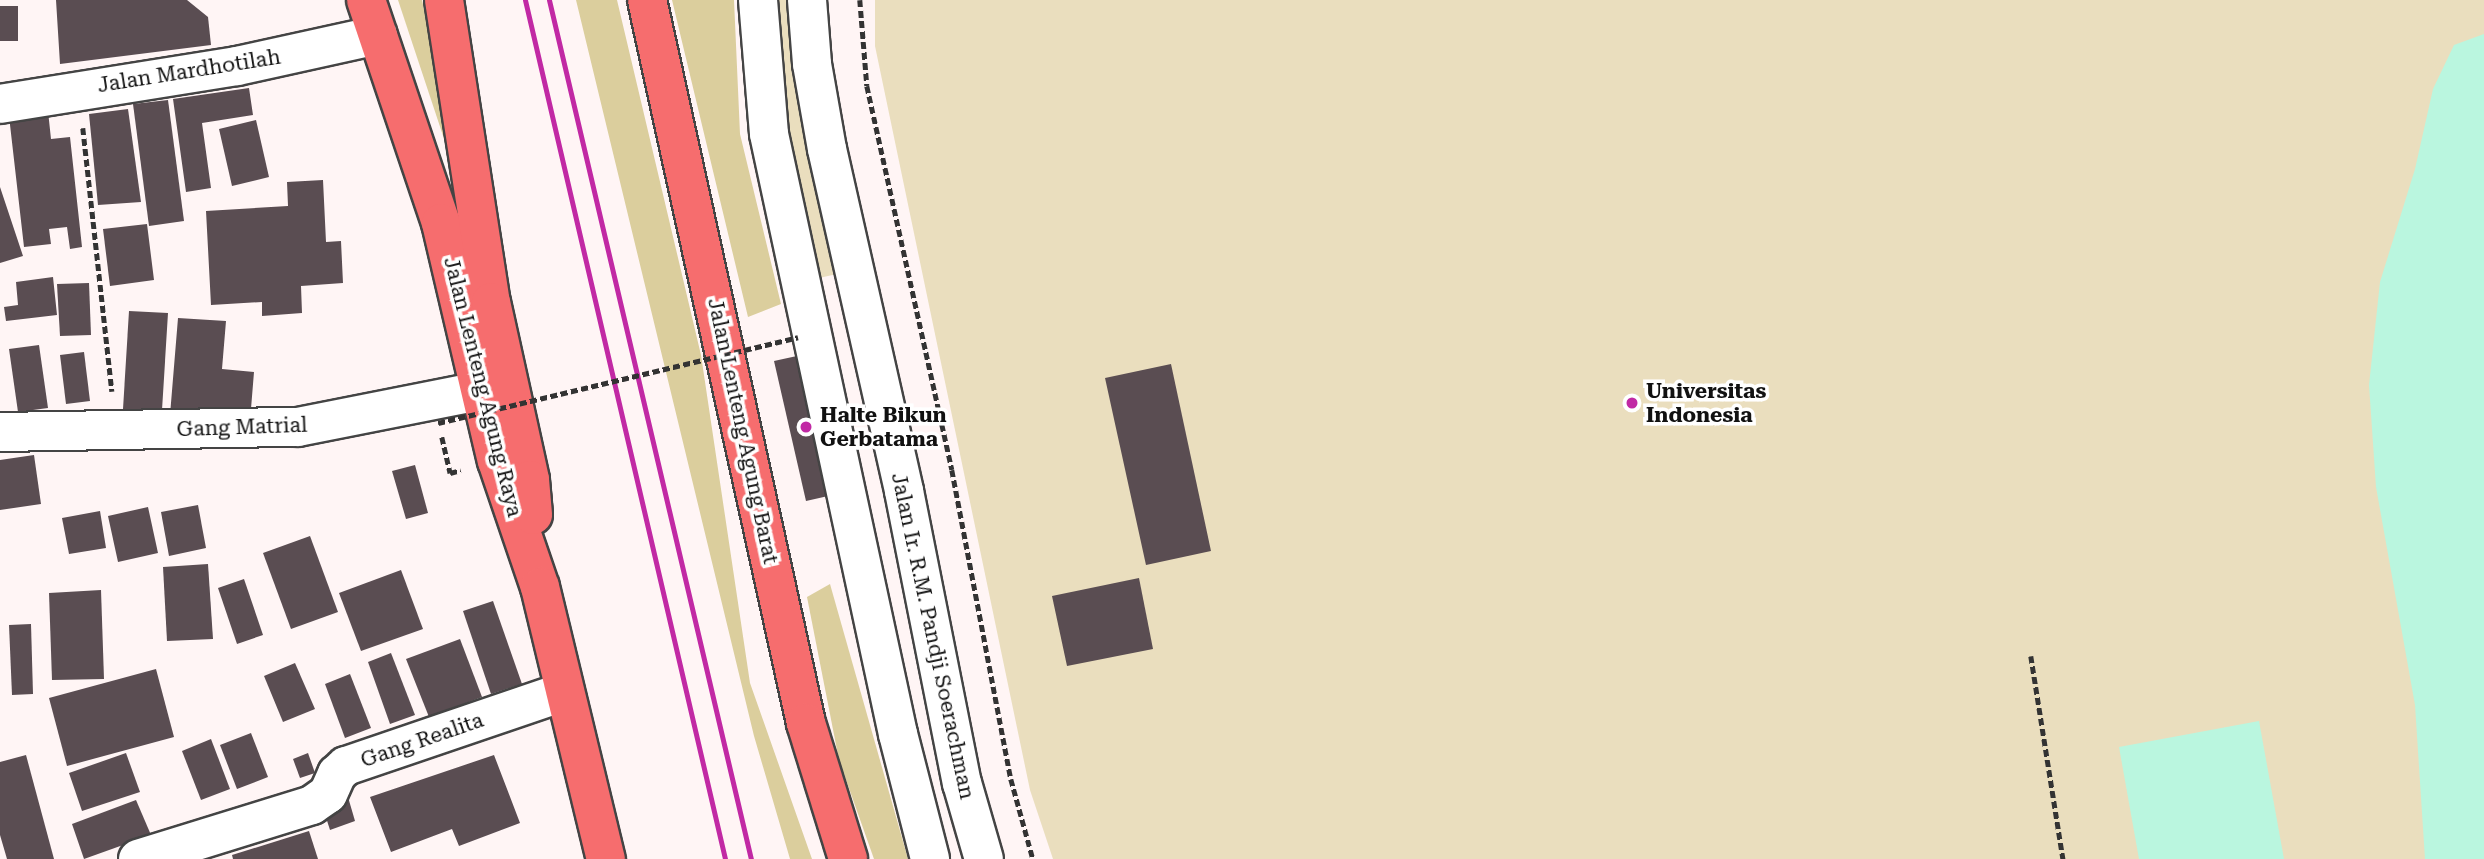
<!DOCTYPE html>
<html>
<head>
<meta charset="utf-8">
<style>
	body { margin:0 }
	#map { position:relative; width:2484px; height:859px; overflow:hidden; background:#fff5f5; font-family:"Roboto Serif",serif }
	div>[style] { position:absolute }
	.green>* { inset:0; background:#eadebe }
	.forest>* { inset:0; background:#dbce9d }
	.water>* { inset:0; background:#baf6df }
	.building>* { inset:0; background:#5a4d52 }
	.path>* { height:4.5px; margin-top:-2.25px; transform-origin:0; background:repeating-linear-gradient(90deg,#333 0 7px,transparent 0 10.5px) }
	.roads { filter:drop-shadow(2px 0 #444) drop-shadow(-2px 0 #444) drop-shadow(0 2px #444) drop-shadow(0 -2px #444) }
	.minor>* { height:38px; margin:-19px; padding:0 19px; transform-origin:19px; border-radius:19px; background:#fff }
	.major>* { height:38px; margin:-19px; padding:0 19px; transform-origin:19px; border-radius:19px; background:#f66d6e }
	.rail>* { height:5px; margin:-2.5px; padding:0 2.5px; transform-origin:2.5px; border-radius:2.5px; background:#c129a4 }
	.path-bridge>* { height:4.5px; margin-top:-2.25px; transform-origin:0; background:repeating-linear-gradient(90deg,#333 0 7px,transparent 0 10.5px) }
	.dots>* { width:19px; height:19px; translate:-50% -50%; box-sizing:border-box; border:4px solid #fff; border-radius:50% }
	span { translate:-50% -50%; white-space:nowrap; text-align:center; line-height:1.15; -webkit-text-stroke:7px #fff; paint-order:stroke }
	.street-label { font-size:21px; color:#111 }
	.poi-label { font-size:21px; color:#111; font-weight:700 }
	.left { translate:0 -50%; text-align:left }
</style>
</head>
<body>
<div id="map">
	<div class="green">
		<div style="clip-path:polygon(774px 0,792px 0,837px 274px,819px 278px,787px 133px)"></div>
		<div style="clip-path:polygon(875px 0,2484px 0,2484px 859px,1053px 859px,1030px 790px,875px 46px)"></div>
	</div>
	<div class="forest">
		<div style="clip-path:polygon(398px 0,422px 0,463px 196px)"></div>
		<div style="clip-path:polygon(576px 0,617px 0,701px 355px,750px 683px,812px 859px,790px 859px,754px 736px)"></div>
		<div style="clip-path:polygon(672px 0,734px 0,740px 134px,781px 304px,748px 317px)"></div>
		<div style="clip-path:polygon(830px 584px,908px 859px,874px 859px,839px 760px,807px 597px)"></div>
	</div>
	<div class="water">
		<div style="clip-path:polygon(2484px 34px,2484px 859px,2425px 859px,2415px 705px,2376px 487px,2369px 385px,2380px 282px,2415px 169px,2433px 89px,2454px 45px)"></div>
		<div style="clip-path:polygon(2259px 721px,2284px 859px,2139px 859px,2119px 747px)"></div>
	</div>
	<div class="building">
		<div style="clip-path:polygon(56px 0,187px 0,208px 17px,211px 45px,60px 64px)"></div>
		<div style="clip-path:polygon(0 6px,18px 6px,18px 41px,0 41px)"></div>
		<div style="clip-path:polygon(249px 88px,253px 115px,202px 123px,211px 188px,186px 192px,173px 99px)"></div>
		<div style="clip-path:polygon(168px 100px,184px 221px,149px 226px,133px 104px)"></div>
		<div style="clip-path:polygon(128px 109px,141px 202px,98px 205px,89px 114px)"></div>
		<div style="clip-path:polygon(48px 111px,51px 139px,70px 137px,82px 247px,70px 249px,67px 227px,49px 229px,51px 244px,24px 247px,9px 116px)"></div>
		<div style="clip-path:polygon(256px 120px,269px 177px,232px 186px,219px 129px)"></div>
		<div style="clip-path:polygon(323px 180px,326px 242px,341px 241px,343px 283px,301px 286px,302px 313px,262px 316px,262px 302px,211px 305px,206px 211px,288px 206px,287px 182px)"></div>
		<div style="clip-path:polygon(0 187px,23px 256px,0 263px)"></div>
		<div style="clip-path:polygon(147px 224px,154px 280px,110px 286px,103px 229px)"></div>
		<div style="clip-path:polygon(53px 277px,57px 315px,6px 321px,4px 307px,18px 305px,16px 282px)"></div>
		<div style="clip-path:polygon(89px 283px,91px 335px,60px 336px,57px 284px)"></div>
		<div style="clip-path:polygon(129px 311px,168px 313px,162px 410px,123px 409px)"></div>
		<div style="clip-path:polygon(178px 318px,226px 321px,222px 369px,254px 372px,250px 421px,170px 415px)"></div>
		<div style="clip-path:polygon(39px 345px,48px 408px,18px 412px,9px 349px)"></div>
		<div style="clip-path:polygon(84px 352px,90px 401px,66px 404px,60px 355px)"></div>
		<div style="clip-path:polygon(806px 354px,837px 494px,806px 501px,774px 361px)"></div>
		<div style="clip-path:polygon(1171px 364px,1211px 551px,1146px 565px,1105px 378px)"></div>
		<div style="clip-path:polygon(34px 455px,41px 504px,0 510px,0 460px)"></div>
		<div style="clip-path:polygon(415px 465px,428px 513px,406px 519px,392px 471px)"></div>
		<div style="clip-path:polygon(198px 505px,206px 548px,169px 556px,161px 512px)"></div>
		<div style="clip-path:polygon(148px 507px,158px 553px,118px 562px,108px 516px)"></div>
		<div style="clip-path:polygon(100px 511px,106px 548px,69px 554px,62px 518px)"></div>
		<div style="clip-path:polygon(310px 536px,338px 612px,291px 629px,263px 553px)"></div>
		<div style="clip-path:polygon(208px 564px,213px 639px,167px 641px,163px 567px)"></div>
		<div style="clip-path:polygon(401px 570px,423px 629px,361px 651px,339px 593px)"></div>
		<div style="clip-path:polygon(1139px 578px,1153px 649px,1067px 666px,1052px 596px)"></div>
		<div style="clip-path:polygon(244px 579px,263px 635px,237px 644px,218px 588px)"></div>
		<div style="clip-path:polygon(101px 590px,104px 679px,52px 680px,49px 593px)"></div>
		<div style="clip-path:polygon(493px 601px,522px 684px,491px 694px,463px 611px)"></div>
		<div style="clip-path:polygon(31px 624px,33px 694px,12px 695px,9px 625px)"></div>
		<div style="clip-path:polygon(460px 639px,482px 697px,429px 717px,406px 659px)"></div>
		<div style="clip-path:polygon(391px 653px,415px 715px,390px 724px,368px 662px)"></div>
		<div style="clip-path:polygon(295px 663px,315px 709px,283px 722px,264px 676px)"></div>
		<div style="clip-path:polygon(156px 669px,174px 737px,67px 766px,49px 698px)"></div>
		<div style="clip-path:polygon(350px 674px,371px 728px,345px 738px,325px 684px)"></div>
		<div style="clip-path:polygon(251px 733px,268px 777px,237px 789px,220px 745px)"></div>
		<div style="clip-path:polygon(211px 739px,230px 789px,201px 800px,182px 751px)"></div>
		<div style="clip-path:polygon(126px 753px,140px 792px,82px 811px,69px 773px)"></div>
		<div style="clip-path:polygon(308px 753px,315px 773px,300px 778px,293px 759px)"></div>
		<div style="clip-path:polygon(26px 755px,54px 859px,7px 859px,0 835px,0 762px)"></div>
		<div style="clip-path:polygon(494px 755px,520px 823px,459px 846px,452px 829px,391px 852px,370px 797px)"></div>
		<div style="clip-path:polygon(348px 797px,355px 821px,330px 830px,322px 805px)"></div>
		<div style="clip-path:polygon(136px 800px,151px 835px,84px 859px,72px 824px)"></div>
		<div style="clip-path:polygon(309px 831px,318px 859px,233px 859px,232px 855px)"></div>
	</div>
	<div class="path">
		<div style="left:860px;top:0;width:86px;rotate:85.3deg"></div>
		<div style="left:867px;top:86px;width:393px;rotate:77.5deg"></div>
		<div style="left:952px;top:470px;width:315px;rotate:79.2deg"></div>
		<div style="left:1011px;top:779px;width:83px;rotate:74.6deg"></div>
		<div style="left:83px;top:128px;width:265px;rotate:83.7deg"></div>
		<div style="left:442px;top:437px;width:37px;rotate:77deg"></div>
		<div style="left:450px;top:473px;width:11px;rotate:-15deg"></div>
		<div style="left:2031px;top:656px;width:206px;rotate:81deg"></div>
	</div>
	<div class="roads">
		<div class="minor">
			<div style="left:758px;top:0;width:134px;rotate:85.3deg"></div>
			<div style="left:769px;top:134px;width:614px;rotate:77.87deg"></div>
			<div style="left:898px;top:734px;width:129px;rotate:75.6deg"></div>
			<div style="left:807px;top:0;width:64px;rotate:85.5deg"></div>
			<div style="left:812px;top:64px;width:86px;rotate:80deg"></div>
			<div style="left:827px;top:149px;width:351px;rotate:77.3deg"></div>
			<div style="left:904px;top:491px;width:298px;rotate:78.8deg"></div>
			<div style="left:962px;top:783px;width:79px;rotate:73.9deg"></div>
			<div style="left:0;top:104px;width:240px;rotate:-9.1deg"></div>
			<div style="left:237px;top:66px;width:144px;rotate:-12.4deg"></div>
			<div style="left:0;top:432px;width:298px;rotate:-1deg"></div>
			<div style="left:298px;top:427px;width:186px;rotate:-11.2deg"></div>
			<div style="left:138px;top:859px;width:182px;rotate:-17.2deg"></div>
			<div style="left:312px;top:805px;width:19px;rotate:-35deg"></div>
			<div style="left:328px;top:794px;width:22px;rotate:-66deg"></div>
			<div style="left:337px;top:774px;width:12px;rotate:-42deg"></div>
			<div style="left:346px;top:766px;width:229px;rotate:-18.8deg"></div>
		</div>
		<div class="major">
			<div style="left:366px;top:0;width:235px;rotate:71.4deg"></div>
			<div style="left:441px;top:223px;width:244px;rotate:76.8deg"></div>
			<div style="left:497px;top:461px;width:133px;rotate:71.2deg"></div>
			<div style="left:540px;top:587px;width:280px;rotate:76.4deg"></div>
			<div style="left:444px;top:0;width:306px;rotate:81.2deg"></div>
			<div style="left:491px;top:302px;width:182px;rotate:77.6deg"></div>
			<div style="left:530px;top:480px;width:35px;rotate:85deg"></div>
			<div style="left:647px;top:0;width:740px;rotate:77.6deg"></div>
			<div style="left:806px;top:723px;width:142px;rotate:72.8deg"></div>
		</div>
	</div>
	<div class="rail">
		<div style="left:525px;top:0;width:882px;rotate:76.89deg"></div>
		<div style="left:549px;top:0;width:882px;rotate:76.77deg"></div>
	</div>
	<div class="path-bridge">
		<div style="left:438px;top:423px;width:370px;rotate:-13.4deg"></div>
	</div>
	<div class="dots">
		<div style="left:1632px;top:403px;background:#c129a4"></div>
		<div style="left:806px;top:427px;background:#c129a4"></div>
	</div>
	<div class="street-label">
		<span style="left:189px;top:71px;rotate:-9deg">Jalan Mardhotilah</span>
		<span style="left:483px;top:387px;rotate:76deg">Jalan Lenteng Agung Raya</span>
		<span style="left:242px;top:427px;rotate:-2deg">Gang Matrial</span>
		<span style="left:743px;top:431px;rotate:78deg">Jalan Lenteng Agung Barat</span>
		<span style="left:933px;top:636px;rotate:78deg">Jalan Ir. R.M. Pandji Soerachman</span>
		<span style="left:422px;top:740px;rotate:-19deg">Gang Realita</span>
	</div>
	<div class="poi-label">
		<span class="left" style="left:1646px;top:403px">Universitas<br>Indonesia</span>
		<span class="left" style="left:820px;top:427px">Halte Bikun<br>Gerbatama</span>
	</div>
</div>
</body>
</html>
